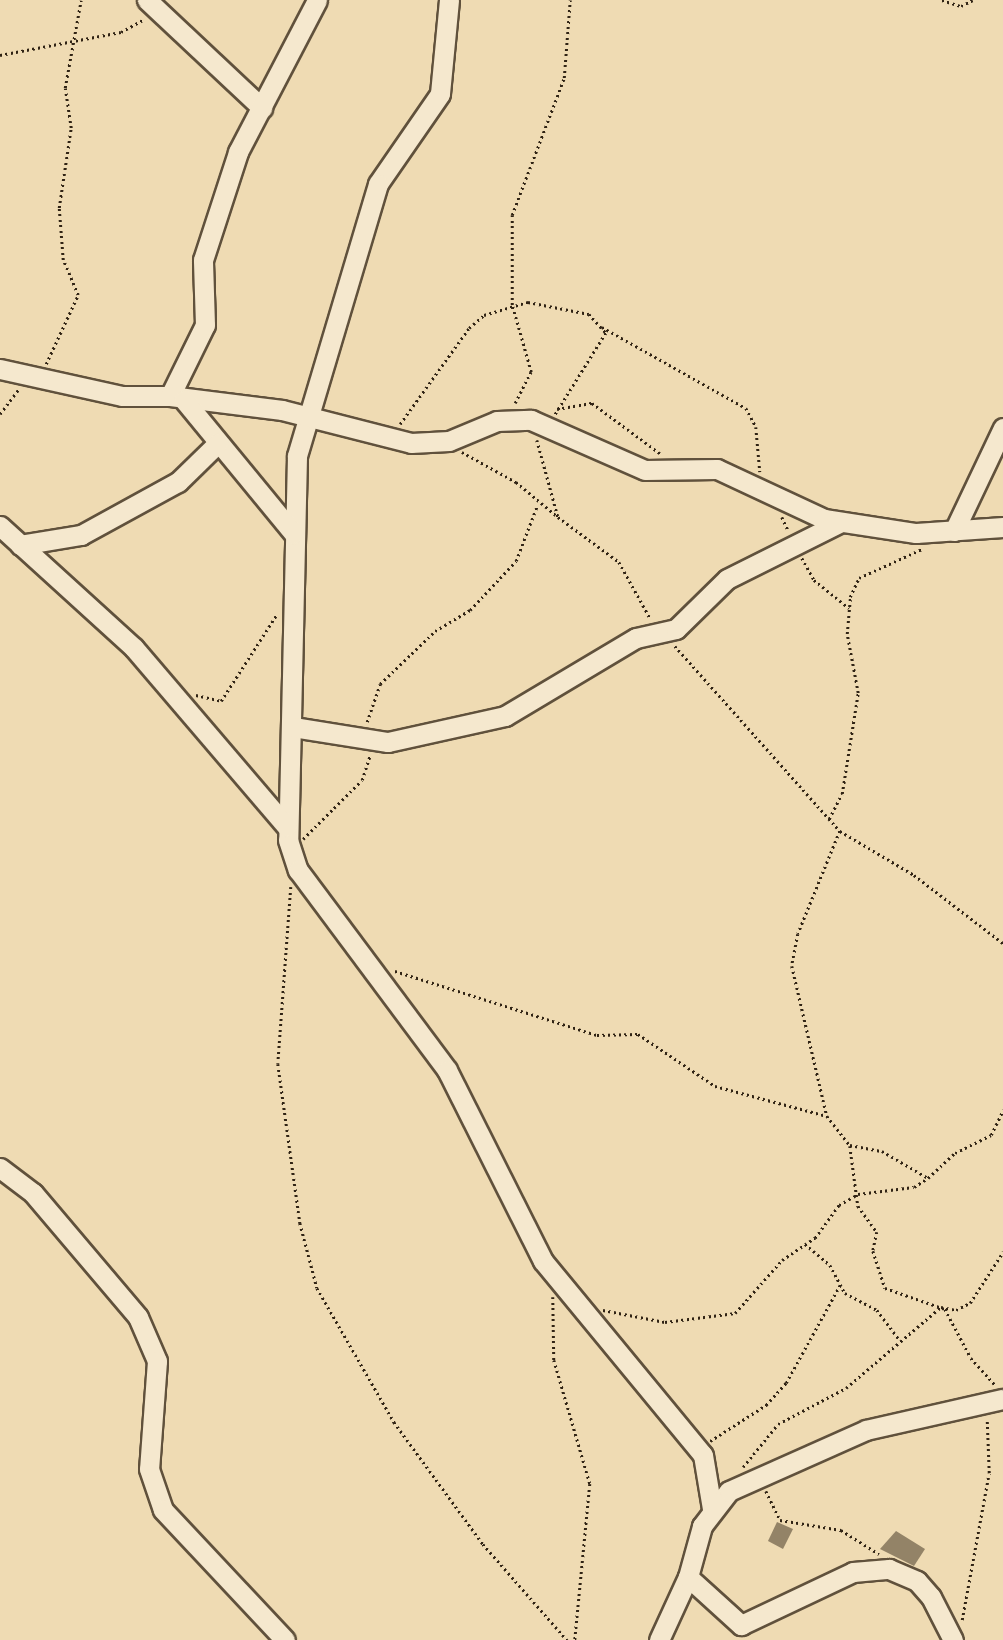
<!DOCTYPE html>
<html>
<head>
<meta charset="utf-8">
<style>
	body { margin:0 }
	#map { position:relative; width:1003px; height:1640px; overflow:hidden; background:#efdbb3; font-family:Vollkorn,serif }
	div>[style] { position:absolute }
	.building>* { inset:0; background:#938367 }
	.path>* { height:2.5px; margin-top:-1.25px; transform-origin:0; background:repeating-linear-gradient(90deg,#302314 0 2px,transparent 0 5.5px) }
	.roads { filter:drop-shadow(2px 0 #60513c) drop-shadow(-2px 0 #60513c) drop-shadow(0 2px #60513c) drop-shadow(0 -2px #60513c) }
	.minor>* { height:19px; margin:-9.5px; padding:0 9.5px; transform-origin:9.5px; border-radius:9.5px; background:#f5e8ce }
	span { translate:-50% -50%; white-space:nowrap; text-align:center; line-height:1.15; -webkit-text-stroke:5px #f5e8ce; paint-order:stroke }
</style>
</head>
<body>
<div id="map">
	<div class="building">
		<div style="clip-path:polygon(777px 1522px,793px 1529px,783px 1549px,768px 1541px)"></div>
		<div style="clip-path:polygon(896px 1531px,925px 1549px,914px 1566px,880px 1549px)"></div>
	</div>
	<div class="path">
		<div style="left:942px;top:0;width:20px;rotate:18deg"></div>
		<div style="left:961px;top:6px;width:13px;rotate:-27deg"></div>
		<div style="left:0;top:55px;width:123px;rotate:-10.8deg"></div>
		<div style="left:121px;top:32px;width:26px;rotate:-29deg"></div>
		<div style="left:602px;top:327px;width:165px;rotate:29.4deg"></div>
		<div style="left:746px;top:408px;width:21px;rotate:62deg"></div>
		<div style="left:756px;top:427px;width:45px;rotate:84.9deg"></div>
		<div style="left:46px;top:364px;width:76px;rotate:-65.1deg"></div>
		<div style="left:78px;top:295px;width:38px;rotate:-113deg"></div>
		<div style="left:63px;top:260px;width:52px;rotate:-94.4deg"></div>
		<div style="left:59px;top:208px;width:81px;rotate:-81.5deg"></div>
		<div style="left:71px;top:128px;width:40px;rotate:-98.5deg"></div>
		<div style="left:65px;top:88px;width:89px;rotate:-79.7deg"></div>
		<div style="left:515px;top:403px;width:35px;rotate:-63deg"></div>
		<div style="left:531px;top:372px;width:70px;rotate:-105.8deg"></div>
		<div style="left:512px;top:305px;width:90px;rotate:-90deg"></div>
		<div style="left:512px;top:215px;width:147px;rotate:-69.2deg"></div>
		<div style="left:564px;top:78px;width:78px;rotate:-85.6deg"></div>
		<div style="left:557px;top:409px;width:36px;rotate:-10deg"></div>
		<div style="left:592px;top:403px;width:86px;rotate:36.5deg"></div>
		<div style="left:0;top:414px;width:30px;rotate:-53deg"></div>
		<div style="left:400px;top:424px;width:118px;rotate:-54.3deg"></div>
		<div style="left:469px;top:328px;width:20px;rotate:-41deg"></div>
		<div style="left:484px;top:315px;width:46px;rotate:-16.5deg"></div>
		<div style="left:528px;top:302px;width:62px;rotate:11.1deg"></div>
		<div style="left:589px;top:314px;width:25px;rotate:48deg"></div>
		<div style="left:606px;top:333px;width:97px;rotate:121.9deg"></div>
		<div style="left:537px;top:440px;width:80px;rotate:74.7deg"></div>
		<div style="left:558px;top:517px;width:76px;rotate:36.4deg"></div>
		<div style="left:619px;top:562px;width:64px;rotate:61deg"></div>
		<div style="left:462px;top:452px;width:62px;rotate:29.1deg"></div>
		<div style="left:516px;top:482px;width:53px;rotate:39.7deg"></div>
		<div style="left:782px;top:517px;width:14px;rotate:65deg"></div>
		<div style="left:802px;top:558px;width:25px;rotate:61deg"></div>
		<div style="left:814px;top:580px;width:45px;rotate:38.7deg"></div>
		<div style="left:675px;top:646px;width:248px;rotate:48.3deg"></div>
		<div style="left:840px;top:831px;width:86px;rotate:30.7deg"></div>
		<div style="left:914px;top:875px;width:112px;rotate:37.4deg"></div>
		<div style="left:196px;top:695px;width:26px;rotate:13deg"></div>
		<div style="left:221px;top:701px;width:103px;rotate:-57.2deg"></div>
		<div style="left:367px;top:722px;width:40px;rotate:-71.1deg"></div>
		<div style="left:380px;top:684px;width:76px;rotate:-43.9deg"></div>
		<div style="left:435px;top:631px;width:41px;rotate:-31deg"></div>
		<div style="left:470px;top:610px;width:67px;rotate:-46.8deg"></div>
		<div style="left:516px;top:561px;width:59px;rotate:-69.1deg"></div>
		<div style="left:829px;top:819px;width:28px;rotate:-63deg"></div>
		<div style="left:842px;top:794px;width:102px;rotate:-81deg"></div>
		<div style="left:858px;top:693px;width:60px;rotate:-100.6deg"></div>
		<div style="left:847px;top:634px;width:37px;rotate:-85deg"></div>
		<div style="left:850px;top:597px;width:21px;rotate:-65deg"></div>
		<div style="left:859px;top:578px;width:69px;rotate:-24.7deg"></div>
		<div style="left:840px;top:831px;width:111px;rotate:112.2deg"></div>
		<div style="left:798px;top:934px;width:33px;rotate:101deg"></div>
		<div style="left:792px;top:966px;width:154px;rotate:76.9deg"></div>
		<div style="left:827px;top:1116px;width:37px;rotate:52deg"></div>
		<div style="left:850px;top:1145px;width:33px;rotate:11deg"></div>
		<div style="left:882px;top:1151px;width:53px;rotate:30.4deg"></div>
		<div style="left:928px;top:1178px;width:37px;rotate:-43deg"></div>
		<div style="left:955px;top:1153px;width:40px;rotate:-26.6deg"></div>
		<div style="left:991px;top:1135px;width:28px;rotate:-64deg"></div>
		<div style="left:303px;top:839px;width:83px;rotate:-45deg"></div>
		<div style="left:362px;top:780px;width:25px;rotate:-72deg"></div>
		<div style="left:291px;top:887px;width:177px;rotate:94.2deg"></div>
		<div style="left:278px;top:1064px;width:161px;rotate:82.1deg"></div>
		<div style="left:300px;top:1223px;width:67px;rotate:75.3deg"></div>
		<div style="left:317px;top:1288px;width:155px;rotate:60.1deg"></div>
		<div style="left:394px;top:1422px;width:151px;rotate:53.9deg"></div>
		<div style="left:483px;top:1544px;width:128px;rotate:48.8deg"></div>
		<div style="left:395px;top:971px;width:212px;rotate:17.6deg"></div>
		<div style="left:597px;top:1035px;width:41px;rotate:-1.4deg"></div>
		<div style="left:638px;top:1034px;width:93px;rotate:34deg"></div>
		<div style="left:715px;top:1086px;width:116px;rotate:15deg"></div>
		<div style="left:850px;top:1146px;width:61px;rotate:82.4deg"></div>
		<div style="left:858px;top:1206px;width:32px;rotate:54deg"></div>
		<div style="left:877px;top:1232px;width:19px;rotate:102deg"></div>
		<div style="left:873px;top:1251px;width:39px;rotate:72deg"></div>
		<div style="left:885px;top:1288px;width:64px;rotate:19.3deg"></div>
		<div style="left:945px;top:1309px;width:55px;rotate:62deg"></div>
		<div style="left:971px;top:1358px;width:38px;rotate:48deg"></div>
		<div style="left:805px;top:1244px;width:33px;rotate:40deg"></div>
		<div style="left:830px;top:1265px;width:32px;rotate:62deg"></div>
		<div style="left:845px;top:1293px;width:36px;rotate:28deg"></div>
		<div style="left:877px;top:1310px;width:36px;rotate:53deg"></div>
		<div style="left:553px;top:1297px;width:63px;rotate:89.1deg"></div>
		<div style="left:554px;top:1360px;width:129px;rotate:73.8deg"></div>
		<div style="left:590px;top:1484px;width:157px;rotate:95.5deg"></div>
		<div style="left:603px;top:1310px;width:63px;rotate:11deg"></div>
		<div style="left:665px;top:1322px;width:71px;rotate:-7.3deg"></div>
		<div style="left:735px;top:1313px;width:71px;rotate:-48.4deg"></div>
		<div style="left:782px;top:1260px;width:40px;rotate:-34deg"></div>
		<div style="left:815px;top:1238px;width:41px;rotate:-54deg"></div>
		<div style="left:839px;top:1205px;width:22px;rotate:-30deg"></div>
		<div style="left:858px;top:1194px;width:56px;rotate:-7.1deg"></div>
		<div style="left:914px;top:1187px;width:17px;rotate:-33deg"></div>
		<div style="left:710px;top:1441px;width:67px;rotate:-32.7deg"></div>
		<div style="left:766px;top:1405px;width:30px;rotate:-48deg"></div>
		<div style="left:786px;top:1383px;width:112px;rotate:-61.1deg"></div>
		<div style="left:743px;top:1467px;width:55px;rotate:-50.9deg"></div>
		<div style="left:778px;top:1424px;width:77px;rotate:-27.9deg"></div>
		<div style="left:846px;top:1388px;width:125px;rotate:-40.5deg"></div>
		<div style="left:941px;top:1307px;width:15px;rotate:11deg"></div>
		<div style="left:956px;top:1310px;width:16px;rotate:-27deg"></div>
		<div style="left:970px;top:1303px;width:61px;rotate:-57.1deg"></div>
		<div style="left:766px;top:1491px;width:32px;rotate:64deg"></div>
		<div style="left:780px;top:1520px;width:62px;rotate:9.3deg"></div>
		<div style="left:841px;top:1530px;width:45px;rotate:32.3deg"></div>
		<div style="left:962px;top:1620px;width:149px;rotate:-79.6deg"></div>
		<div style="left:989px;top:1473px;width:53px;rotate:-92.2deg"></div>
	</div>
	<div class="roads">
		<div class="minor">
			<div style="left:147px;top:0;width:158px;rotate:43.2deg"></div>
			<div style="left:449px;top:0;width:94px;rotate:95.5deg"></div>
			<div style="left:440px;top:94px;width:109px;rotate:124.6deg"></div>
			<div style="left:378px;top:184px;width:284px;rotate:106.6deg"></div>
			<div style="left:297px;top:456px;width:384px;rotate:91.3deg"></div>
			<div style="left:288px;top:840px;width:32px;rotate:72deg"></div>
			<div style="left:298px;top:870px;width:249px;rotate:53.3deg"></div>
			<div style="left:447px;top:1070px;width:214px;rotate:63.3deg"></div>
			<div style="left:543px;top:1261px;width:251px;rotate:50.5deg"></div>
			<div style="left:703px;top:1455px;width:55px;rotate:80.5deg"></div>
			<div style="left:0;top:369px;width:125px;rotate:12.5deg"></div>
			<div style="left:122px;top:396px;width:48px"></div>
			<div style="left:170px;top:396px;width:79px;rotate:-63.8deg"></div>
			<div style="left:205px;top:325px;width:65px;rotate:-91.8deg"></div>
			<div style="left:203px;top:260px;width:114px;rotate:-72deg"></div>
			<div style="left:238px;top:152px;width:171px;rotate:-62.5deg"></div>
			<div style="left:170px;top:396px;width:113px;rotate:7.1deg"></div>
			<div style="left:282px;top:410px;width:133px;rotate:14.3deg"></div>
			<div style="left:411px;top:443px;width:38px;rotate:-3deg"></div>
			<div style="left:449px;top:441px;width:52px;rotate:-22.6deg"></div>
			<div style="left:497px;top:421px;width:34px;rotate:-2deg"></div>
			<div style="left:531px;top:420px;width:124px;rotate:23.7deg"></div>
			<div style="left:645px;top:470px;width:72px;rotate:-0.8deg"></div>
			<div style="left:717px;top:469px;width:118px;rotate:25deg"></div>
			<div style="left:824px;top:519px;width:93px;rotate:8.7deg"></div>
			<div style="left:916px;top:533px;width:87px;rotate:-3.9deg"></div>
			<div style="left:184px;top:400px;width:173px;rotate:50.6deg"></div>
			<div style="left:0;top:526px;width:181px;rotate:42.3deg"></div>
			<div style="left:134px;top:648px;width:235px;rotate:49.5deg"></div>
			<div style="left:954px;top:531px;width:114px;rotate:-64.6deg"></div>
			<div style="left:20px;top:545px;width:62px;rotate:-9.3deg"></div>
			<div style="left:81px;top:535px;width:111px;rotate:-28.7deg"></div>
			<div style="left:178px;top:482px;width:56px;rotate:-44.3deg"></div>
			<div style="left:293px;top:727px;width:96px;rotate:9deg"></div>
			<div style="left:388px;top:742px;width:120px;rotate:-12.5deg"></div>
			<div style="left:505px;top:716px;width:152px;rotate:-30.8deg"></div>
			<div style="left:636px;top:638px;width:41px;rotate:-12.7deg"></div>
			<div style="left:676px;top:629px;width:71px;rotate:-44.4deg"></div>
			<div style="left:727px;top:579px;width:127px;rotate:-26.6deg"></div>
			<div style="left:0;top:1168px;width:41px;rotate:37.1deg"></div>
			<div style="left:33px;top:1193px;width:162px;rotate:49.7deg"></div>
			<div style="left:138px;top:1317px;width:48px;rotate:66.6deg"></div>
			<div style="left:157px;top:1361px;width:108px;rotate:94.2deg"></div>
			<div style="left:149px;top:1469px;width:43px;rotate:71.1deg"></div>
			<div style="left:163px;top:1510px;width:178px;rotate:46.8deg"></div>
			<div style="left:688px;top:1577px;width:72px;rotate:42.2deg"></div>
			<div style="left:741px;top:1625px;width:124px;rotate:-25.3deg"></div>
			<div style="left:853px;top:1572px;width:36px;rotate:-5deg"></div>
			<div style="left:889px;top:1569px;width:30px;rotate:23deg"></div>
			<div style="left:917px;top:1581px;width:21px;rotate:49deg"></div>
			<div style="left:931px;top:1597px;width:48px;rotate:62.9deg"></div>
			<div style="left:659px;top:1640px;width:69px;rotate:-65.3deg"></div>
			<div style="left:688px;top:1577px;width:53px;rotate:-74.6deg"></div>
			<div style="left:702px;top:1526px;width:44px;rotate:-52.4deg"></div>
			<div style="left:729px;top:1491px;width:150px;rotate:-24deg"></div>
			<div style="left:866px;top:1430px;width:140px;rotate:-12.8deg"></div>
		</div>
	</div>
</div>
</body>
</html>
